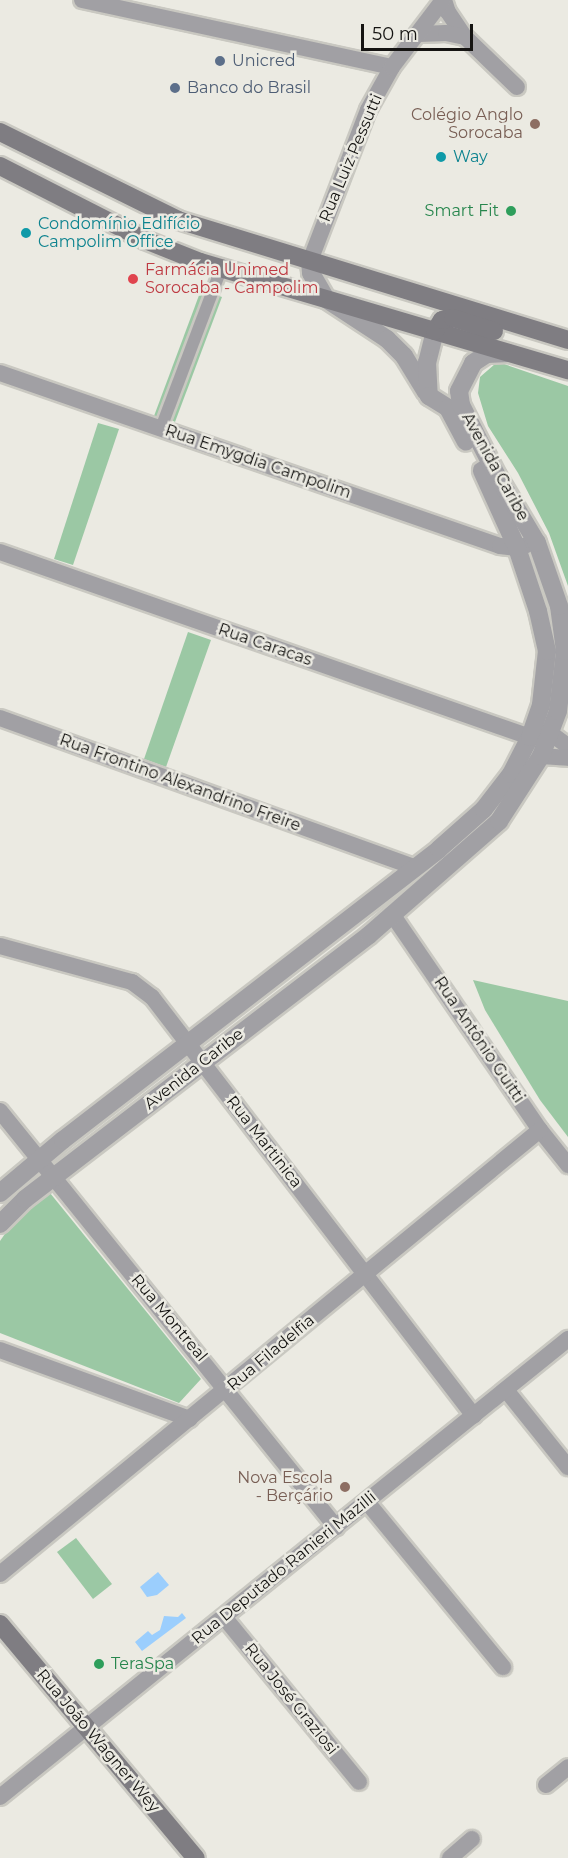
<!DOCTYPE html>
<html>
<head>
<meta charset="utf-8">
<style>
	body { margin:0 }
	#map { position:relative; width:568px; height:1858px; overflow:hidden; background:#ebeae2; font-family:Montserrat,sans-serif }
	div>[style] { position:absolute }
	.green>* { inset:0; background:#9bc8a4 }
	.water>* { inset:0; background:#9bcefd }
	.roads { filter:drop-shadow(2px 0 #c9c8c1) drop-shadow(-2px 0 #c9c8c1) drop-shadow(0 2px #c9c8c1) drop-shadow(0 -2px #c9c8c1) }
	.pedestrian>* { height:12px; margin:-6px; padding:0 6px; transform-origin:6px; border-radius:6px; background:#a1a0a4 }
	.minor>* { height:16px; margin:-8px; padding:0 8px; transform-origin:8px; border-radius:8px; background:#a1a0a4 }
	.tertiary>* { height:18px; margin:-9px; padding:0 9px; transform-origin:9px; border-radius:9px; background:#a1a0a4 }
	.secondary>* { height:18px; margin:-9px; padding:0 9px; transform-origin:9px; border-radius:9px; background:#7f7d82 }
	.dots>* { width:16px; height:16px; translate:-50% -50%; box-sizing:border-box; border:3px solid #ebeae2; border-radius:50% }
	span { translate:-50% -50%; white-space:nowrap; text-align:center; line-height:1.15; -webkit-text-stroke:5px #ebeae2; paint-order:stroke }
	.service-label { font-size:16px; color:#4e5e75 }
	.left { translate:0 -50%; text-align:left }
	.education-label { font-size:16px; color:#785e54 }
	.right { translate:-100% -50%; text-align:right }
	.culture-label { font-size:16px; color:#0d838f }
	.street-label { font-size:16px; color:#151412 }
	.leisure-label { font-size:16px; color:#27864d }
	.health-label { font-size:16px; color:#be3a42 }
	.scale { position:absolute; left:361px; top:24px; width:112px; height:27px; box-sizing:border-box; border:3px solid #151412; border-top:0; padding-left:8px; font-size:18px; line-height:21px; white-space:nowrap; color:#151412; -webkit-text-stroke:4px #ebeae2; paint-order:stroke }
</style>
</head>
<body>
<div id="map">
	<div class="green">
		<div style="clip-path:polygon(201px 290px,222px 297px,175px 422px,154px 416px)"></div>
		<div style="clip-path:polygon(495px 364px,504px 364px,568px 386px,568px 586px,549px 533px,518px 473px,488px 426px,478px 393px,480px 377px)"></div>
		<div style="clip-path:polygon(98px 423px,119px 429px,73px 565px,54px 559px)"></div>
		<div style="clip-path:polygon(188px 632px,211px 640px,166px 767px,144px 759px)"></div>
		<div style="clip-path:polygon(473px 980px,568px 1001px,568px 1137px,540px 1100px,485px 1010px)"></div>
		<div style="clip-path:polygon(50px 1193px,201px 1379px,179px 1403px,0 1333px,0 1241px,14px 1221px)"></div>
		<div style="clip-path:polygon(76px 1538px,112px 1584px,93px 1599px,57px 1552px)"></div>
	</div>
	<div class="water">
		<div style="clip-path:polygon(158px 1572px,169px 1585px,157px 1595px,147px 1597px,140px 1587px)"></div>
		<div style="clip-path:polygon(182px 1613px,186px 1618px,142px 1651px,135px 1642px,148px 1631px,152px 1635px,160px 1630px,164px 1616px,178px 1617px)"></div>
	</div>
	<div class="roads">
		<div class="pedestrian">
			<div style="left:161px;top:428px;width:170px;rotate:-69.3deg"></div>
		</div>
		<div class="minor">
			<div style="left:82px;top:0;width:317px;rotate:12.2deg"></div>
			<div style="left:444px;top:0;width:13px;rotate:72deg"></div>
			<div style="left:448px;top:12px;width:30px;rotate:56deg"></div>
			<div style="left:465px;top:37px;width:72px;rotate:43.9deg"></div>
			<div style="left:419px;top:34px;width:27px;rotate:-2deg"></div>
			<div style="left:446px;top:33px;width:19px;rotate:12deg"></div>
			<div style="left:310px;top:261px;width:162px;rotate:-69deg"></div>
			<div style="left:368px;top:110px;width:49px;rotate:-60.8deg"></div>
			<div style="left:392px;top:67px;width:84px;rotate:-52.7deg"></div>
			<div style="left:0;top:373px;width:529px;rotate:19.09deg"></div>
			<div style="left:500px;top:546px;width:17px;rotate:7deg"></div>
			<div style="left:517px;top:548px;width:10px;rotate:-17deg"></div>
			<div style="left:0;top:552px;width:561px;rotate:19.24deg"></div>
			<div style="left:0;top:718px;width:440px;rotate:19.8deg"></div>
			<div style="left:550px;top:733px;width:22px;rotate:36deg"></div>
			<div style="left:541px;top:756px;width:27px;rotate:4deg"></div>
			<div style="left:392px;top:914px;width:262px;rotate:55.6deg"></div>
			<div style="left:540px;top:1130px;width:45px;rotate:51.3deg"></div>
			<div style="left:0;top:946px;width:137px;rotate:15.3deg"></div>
			<div style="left:132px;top:982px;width:25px;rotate:37deg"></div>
			<div style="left:152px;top:997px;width:528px;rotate:52.46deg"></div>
			<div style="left:0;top:1111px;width:535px;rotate:51.07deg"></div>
			<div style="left:0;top:1350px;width:202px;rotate:20deg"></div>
			<div style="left:506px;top:1390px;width:99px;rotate:51.2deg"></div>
			<div style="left:367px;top:1502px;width:214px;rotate:50.5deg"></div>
			<div style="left:0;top:1574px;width:699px;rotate:-39.43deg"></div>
			<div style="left:224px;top:1617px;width:213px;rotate:50.7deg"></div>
			<div style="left:546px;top:1785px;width:28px;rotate:-39deg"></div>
			<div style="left:0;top:1797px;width:730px;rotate:-38.88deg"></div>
			<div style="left:450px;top:1858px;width:29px;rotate:-41deg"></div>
		</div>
		<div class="tertiary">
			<div style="left:310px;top:261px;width:12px;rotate:85deg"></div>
			<div style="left:311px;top:273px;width:30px;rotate:60deg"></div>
			<div style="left:326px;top:299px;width:73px;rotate:33.3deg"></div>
			<div style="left:387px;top:339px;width:24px;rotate:45deg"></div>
			<div style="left:404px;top:356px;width:42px;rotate:58.6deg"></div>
			<div style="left:435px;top:331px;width:32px;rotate:104deg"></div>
			<div style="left:427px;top:362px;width:34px;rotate:87deg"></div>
			<div style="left:429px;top:396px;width:22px;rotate:32deg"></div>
			<div style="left:448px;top:408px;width:38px;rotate:62deg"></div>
			<div style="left:0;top:1193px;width:82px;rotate:-40.1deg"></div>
			<div style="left:63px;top:1140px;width:475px;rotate:-37.7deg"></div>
			<div style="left:439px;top:849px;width:60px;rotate:-41.6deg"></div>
			<div style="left:484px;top:809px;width:44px;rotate:-52.4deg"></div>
			<div style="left:511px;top:774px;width:42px;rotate:-62.8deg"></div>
			<div style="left:530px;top:737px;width:34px;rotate:-71deg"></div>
			<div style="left:541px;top:705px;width:54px;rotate:-83.7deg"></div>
			<div style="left:547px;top:651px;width:41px;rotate:-102.7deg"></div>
			<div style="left:538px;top:611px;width:66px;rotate:-108.4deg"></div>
			<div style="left:517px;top:548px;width:85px;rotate:-114.4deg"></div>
			<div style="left:0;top:1224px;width:35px;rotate:-45deg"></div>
			<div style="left:25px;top:1199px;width:434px;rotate:-37.5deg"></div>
			<div style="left:369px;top:935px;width:173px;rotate:-41.2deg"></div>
			<div style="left:499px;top:821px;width:77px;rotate:-57.1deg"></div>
			<div style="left:541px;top:756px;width:48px;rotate:-69.3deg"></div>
			<div style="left:558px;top:711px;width:60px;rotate:-83.3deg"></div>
			<div style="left:565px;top:651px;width:45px;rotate:-97.6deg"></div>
			<div style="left:559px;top:606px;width:67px;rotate:-109.2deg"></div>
			<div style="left:537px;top:543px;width:78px;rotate:-120.8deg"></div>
			<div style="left:497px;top:476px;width:80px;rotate:-116.9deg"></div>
			<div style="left:461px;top:405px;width:14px;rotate:-98deg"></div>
			<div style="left:459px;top:391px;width:31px;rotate:-63deg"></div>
			<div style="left:473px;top:363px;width:17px;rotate:-33deg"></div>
			<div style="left:487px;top:354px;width:21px;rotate:-3deg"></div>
		</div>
		<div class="secondary">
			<div style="left:0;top:132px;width:199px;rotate:26.3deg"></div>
			<div style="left:178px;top:220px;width:408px;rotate:17.1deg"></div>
			<div style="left:0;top:166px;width:163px;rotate:27deg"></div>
			<div style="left:145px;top:240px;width:59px;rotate:21.8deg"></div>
			<div style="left:200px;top:262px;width:384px;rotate:16.4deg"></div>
			<div style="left:435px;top:331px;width:13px;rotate:-58deg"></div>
			<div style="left:442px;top:320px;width:11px;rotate:-10deg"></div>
			<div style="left:453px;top:318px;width:43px;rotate:17.6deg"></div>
			<div style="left:0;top:1624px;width:305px;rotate:50.1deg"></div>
		</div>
	</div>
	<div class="dots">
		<div style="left:220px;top:61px;background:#5c6f8a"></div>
		<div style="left:175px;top:88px;background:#5c6f8a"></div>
		<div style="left:535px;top:124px;background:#8d6e63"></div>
		<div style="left:441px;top:157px;background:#0f9aa8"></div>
		<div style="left:511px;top:211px;background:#2e9e5b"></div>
		<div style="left:26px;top:233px;background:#0f9aa8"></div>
		<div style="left:133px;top:279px;background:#e0444e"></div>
		<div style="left:345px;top:1487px;background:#8d6e63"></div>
		<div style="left:99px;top:1664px;background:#2e9e5b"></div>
	</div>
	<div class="service-label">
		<span class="left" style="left:232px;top:61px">Unicred</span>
		<span class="left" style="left:187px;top:88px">Banco do Brasil</span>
	</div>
	<div class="education-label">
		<span class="right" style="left:523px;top:124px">Colégio Anglo<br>Sorocaba</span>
		<span class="right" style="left:333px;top:1487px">Nova Escola<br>- Berçário</span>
	</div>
	<div class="culture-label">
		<span class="left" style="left:453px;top:157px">Way</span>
		<span class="left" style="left:38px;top:233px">Condomínio Edifício<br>Campolim Office</span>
	</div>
	<div class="street-label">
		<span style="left:351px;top:158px;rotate:-67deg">Rua Luiz Pessutti</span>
		<span style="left:258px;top:462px;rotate:19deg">Rua Emygdia Campolim</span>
		<span style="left:495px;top:467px;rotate:61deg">Avenida Caribe</span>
		<span style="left:265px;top:645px;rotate:19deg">Rua Caracas</span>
		<span style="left:180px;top:783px;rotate:20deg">Rua Frontino Alexandrino Freire</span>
		<span style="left:479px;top:1040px;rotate:56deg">Rua Antônio Guitti</span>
		<span style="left:194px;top:1069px;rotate:-38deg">Avenida Caribe</span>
		<span style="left:264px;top:1142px;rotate:52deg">Rua Martinica</span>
		<span style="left:169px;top:1318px;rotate:50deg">Rua Montreal</span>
		<span style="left:271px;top:1353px;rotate:-40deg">Rua Filadelfia</span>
		<span style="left:284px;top:1568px;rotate:-39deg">Rua Deputado Ranieri Mazilli</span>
		<span style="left:291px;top:1699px;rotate:51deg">Rua José Graziosi</span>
		<span style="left:98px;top:1741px;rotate:50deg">Rua João Wagner Wey</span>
	</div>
	<div class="leisure-label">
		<span class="right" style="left:499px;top:211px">Smart Fit</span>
		<span class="left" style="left:111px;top:1664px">TeraSpa</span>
	</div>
	<div class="health-label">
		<span class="left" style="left:145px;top:279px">Farmácia Unimed<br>Sorocaba - Campolim</span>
	</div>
	<div class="scale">50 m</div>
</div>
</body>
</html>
